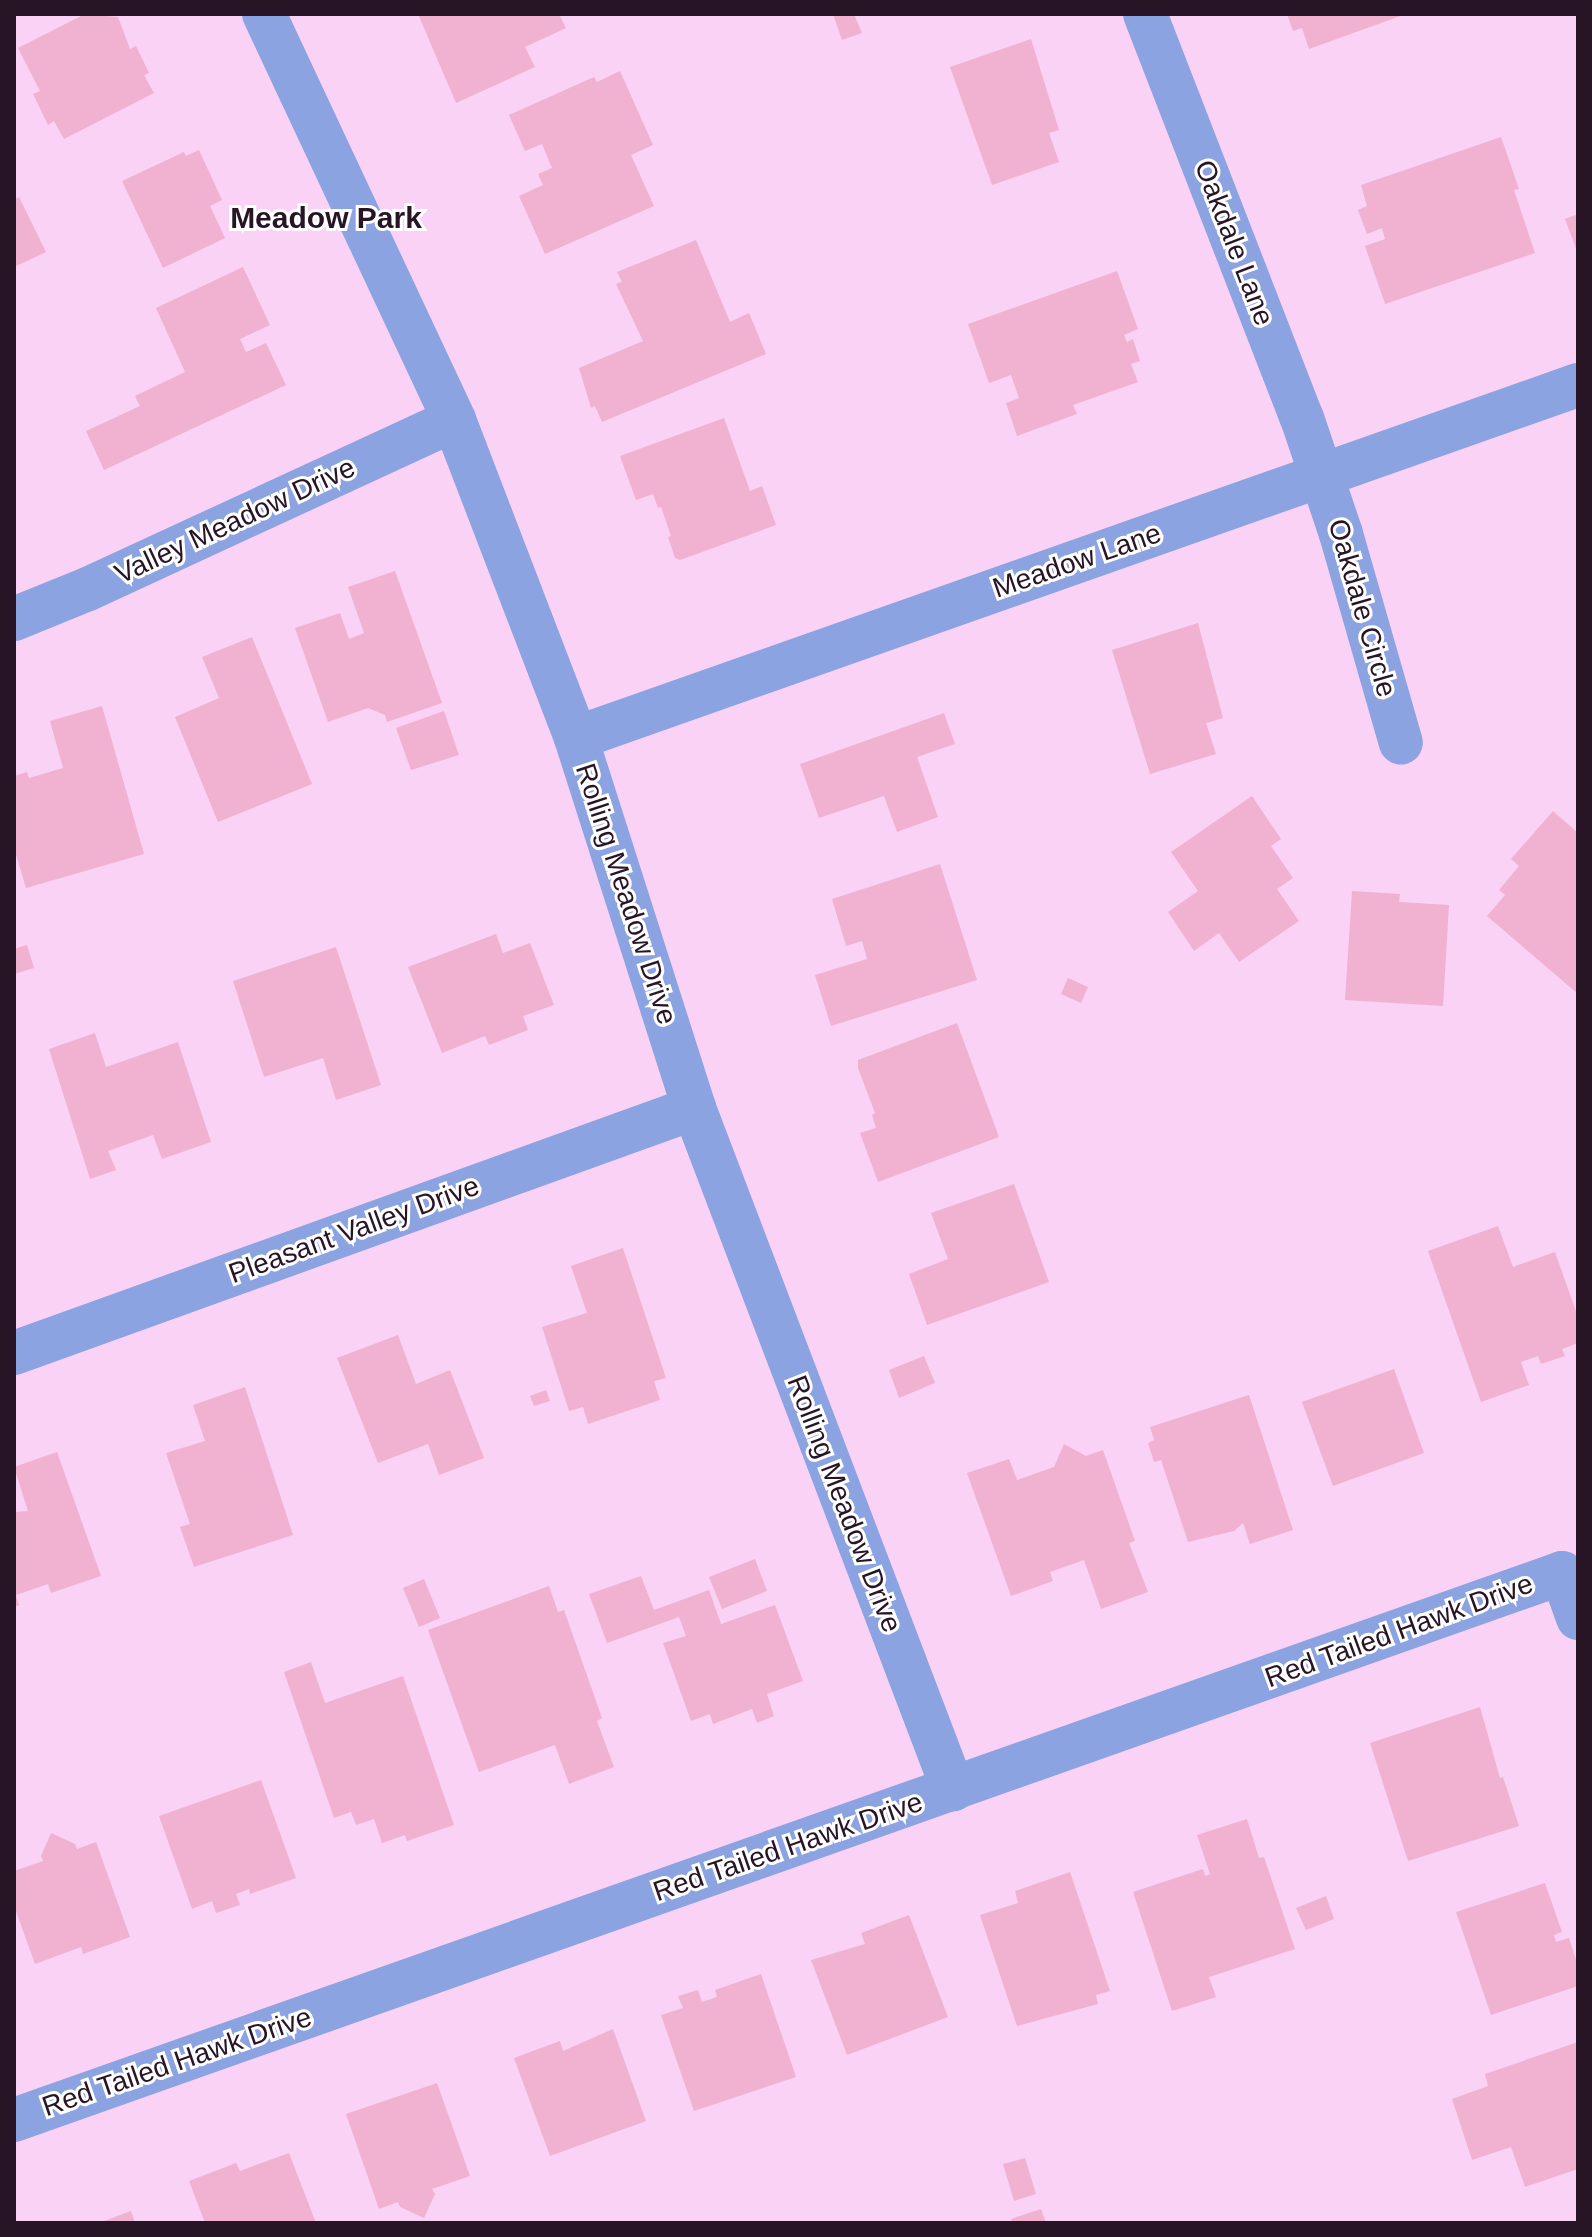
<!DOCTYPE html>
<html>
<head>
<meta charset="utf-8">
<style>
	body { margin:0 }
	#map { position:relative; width:1592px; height:2237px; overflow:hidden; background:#f9d2f6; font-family:Helvetica,sans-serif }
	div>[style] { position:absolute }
	.building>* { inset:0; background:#f0b2d0 }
	.minor>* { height:44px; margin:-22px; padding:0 22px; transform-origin:22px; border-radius:22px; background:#8ca3e1 }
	span { translate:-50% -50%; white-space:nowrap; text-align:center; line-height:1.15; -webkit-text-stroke:6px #fff; paint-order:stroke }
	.street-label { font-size:28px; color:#271526 }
	.neighbourhood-label { font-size:30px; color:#271526; font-weight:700 }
	.frame { position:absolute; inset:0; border:16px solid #271526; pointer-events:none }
</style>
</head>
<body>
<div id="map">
	<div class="building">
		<div style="clip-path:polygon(85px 14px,118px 17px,130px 49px,136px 46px,149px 73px,144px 75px,154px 93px,64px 139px,54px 121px,48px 125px,33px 94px,40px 91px,18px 48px)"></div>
		<div style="clip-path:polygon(418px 14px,559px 14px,566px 28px,525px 47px,535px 67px,456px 103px)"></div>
		<div style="clip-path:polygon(833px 14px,854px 14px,862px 33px,842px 40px)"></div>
		<div style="clip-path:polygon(1287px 14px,1406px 14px,1309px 49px,1302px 28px,1293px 31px)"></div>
		<div style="clip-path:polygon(1031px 39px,1059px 130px,1049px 133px,1059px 162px,992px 185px,950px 67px)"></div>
		<div style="clip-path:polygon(620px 71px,653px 145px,631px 155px,654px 206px,545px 254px,519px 196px,543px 185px,538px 174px,552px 168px,542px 144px,525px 151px,509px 115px,594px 77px,597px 82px)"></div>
		<div style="clip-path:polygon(1501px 137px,1519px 189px,1514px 190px,1535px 253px,1385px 304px,1365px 246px,1385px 239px,1382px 228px,1367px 234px,1358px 210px,1367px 206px,1361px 185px)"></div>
		<div style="clip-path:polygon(199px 150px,222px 200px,210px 206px,225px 238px,163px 268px,122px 181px,184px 152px,186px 156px)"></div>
		<div style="clip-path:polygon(19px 197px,46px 252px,14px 267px,14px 200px)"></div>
		<div style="clip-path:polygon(1578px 214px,1578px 254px,1565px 219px)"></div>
		<div style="clip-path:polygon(696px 240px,730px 322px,749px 313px,766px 354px,602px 422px,595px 406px,591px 408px,579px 368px,643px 341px,616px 284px,622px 282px,617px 272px)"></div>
		<div style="clip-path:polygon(243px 267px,270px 325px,240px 339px,246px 352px,266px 343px,286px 385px,104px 470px,86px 431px,140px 406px,135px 396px,185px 372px,156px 308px)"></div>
		<div style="clip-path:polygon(1117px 271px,1138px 329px,1124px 335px,1127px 342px,1133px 339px,1140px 361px,1131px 364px,1138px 382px,1073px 405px,1077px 414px,1017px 436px,1006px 403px,1019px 398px,1011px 375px,989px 383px,968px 324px)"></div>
		<div style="clip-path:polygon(724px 418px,750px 491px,762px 486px,776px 525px,680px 560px,675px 558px,668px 537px,671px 536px,661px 507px,658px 508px,653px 494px,636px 500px,620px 456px)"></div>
		<div style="clip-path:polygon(395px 571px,442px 703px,387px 722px,385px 715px,368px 708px,328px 722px,295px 628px,340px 613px,349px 639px,364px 633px,348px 587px)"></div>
		<div style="clip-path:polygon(1198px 623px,1223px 718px,1206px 723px,1216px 754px,1150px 774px,1112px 650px)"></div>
		<div style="clip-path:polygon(252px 637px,312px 784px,218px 822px,175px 717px,219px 698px,202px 657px)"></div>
		<div style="clip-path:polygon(102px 706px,144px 854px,26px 888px,14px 848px,14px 776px,27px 772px,29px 778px,63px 768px,50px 721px)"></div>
		<div style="clip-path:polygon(444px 711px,459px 755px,411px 770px,396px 728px)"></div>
		<div style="clip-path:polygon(944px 713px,955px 744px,917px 757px,938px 817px,897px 832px,884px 796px,819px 818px,800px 764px)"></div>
		<div style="clip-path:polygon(1252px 796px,1281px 839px,1271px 846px,1293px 878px,1277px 889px,1299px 921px,1239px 962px,1219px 933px,1194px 951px,1168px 912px,1198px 891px,1171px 852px)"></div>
		<div style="clip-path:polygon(1553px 811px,1578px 833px,1578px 994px,1487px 916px,1505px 895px,1499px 890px,1519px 866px,1511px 859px)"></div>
		<div style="clip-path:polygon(940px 864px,977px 980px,831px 1026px,815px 975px,867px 959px,862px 941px,846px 946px,832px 899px)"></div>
		<div style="clip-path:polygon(1352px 891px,1400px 894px,1399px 902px,1449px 905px,1443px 1006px,1345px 1000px)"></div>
		<div style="clip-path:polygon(496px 934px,503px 953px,530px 943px,554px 1005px,523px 1016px,528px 1030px,489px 1045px,485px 1036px,442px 1053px,408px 967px)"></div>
		<div style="clip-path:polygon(27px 945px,34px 968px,14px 974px,14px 949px)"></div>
		<div style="clip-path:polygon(336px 947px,381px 1085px,336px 1100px,323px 1058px,264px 1077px,233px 981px)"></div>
		<div style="clip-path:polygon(1068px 978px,1088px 987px,1081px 1003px,1061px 994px)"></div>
		<div style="clip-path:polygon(957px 1023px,999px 1137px,878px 1182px,860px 1133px,876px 1128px,872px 1115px,875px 1113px,858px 1068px,858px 1060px)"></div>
		<div style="clip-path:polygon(95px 1033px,106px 1067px,178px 1042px,211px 1142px,162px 1159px,153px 1135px,108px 1151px,116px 1170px,90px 1179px,49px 1049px)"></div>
		<div style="clip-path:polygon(1014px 1184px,1049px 1282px,927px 1325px,909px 1274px,948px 1259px,931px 1213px)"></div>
		<div style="clip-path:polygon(1498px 1226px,1513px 1267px,1555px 1252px,1578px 1317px,1578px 1343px,1562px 1349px,1565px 1356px,1541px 1364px,1538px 1356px,1521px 1362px,1529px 1385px,1481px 1402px,1428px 1251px)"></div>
		<div style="clip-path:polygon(623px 1248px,666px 1378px,654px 1381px,660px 1400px,588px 1424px,583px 1407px,569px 1411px,542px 1327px,587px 1313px,571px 1266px)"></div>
		<div style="clip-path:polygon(398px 1335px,416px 1384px,450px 1370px,484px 1458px,439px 1475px,428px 1444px,378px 1463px,337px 1358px)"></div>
		<div style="clip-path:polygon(924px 1356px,935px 1383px,899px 1398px,889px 1370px)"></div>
		<div style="clip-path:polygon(1394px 1369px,1424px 1453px,1333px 1486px,1302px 1402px)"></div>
		<div style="clip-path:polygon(245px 1387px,293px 1535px,194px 1567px,180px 1527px,190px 1524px,166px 1453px,205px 1441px,193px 1405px)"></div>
		<div style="clip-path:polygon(546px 1390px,550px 1401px,534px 1406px,530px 1396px)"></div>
		<div style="clip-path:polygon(1249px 1395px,1293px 1530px,1250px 1544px,1243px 1523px,1234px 1531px,1188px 1542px,1161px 1460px,1154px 1462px,1148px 1443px,1154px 1440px,1150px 1427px)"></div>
		<div style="clip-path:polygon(1064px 1444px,1086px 1456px,1103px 1450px,1135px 1541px,1129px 1543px,1148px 1592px,1101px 1609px,1084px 1560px,1050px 1572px,1053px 1581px,1011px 1596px,967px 1473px,1009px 1459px,1017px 1480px,1054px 1467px)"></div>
		<div style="clip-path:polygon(57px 1452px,101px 1576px,51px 1593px,48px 1584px,16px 1595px,19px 1605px,14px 1607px,14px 1512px,28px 1511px,14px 1467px)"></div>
		<div style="clip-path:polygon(755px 1559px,767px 1591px,722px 1609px,709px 1577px)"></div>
		<div style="clip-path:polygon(641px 1576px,654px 1610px,709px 1590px,721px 1624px,775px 1605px,803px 1681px,767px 1694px,774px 1716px,757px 1723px,752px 1709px,713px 1724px,710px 1714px,691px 1721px,663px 1643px,686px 1636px,679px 1617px,607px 1643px,589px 1594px)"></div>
		<div style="clip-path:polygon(424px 1579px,440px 1618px,419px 1627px,403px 1588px)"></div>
		<div style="clip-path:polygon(549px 1586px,558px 1612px,564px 1610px,602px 1718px,597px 1721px,614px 1767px,569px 1784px,555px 1745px,479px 1772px,428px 1630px)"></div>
		<div style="clip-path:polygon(311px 1662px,325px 1703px,403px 1676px,454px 1825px,407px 1841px,405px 1835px,382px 1843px,374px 1819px,356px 1825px,351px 1812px,334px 1818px,284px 1672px)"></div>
		<div style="clip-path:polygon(1480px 1707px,1500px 1778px,1503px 1777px,1519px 1826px,1408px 1861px,1370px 1743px)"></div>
		<div style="clip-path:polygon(261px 1780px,296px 1878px,250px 1894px,249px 1889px,236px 1894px,240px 1905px,216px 1913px,212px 1901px,192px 1909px,159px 1816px)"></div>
		<div style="clip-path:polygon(1247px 1819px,1259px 1858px,1264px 1857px,1295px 1949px,1209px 1977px,1216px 1997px,1172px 2011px,1133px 1892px,1203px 1869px,1205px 1876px,1210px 1874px,1197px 1835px)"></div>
		<div style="clip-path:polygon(51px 1833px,75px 1844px,77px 1849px,96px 1842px,130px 1937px,83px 1954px,81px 1947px,35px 1964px,14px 1906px,14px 1871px,43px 1861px,41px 1856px)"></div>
		<div style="clip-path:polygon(1070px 1872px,1110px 1991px,1096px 1995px,1098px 2004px,1017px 2026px,980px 1915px,1018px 1903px,1015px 1891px)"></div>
		<div style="clip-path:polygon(1545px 1883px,1562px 1932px,1554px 1935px,1556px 1942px,1569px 1938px,1578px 1966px,1578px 1986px,1491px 2015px,1456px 1912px)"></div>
		<div style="clip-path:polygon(1326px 1896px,1334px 1919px,1306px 1930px,1296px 1908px)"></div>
		<div style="clip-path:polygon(909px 1915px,948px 2017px,847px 2055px,811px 1960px,865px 1944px,861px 1933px)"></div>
		<div style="clip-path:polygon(761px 1974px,796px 2077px,694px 2111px,661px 2015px,683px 2008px,678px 1996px,698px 1990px,702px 2002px,717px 1997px,715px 1990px)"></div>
		<div style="clip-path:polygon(613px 2029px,646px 2121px,550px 2156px,514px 2058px,560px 2041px,563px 2051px)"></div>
		<div style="clip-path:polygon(1578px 2042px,1578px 2169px,1525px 2187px,1511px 2147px,1472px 2160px,1452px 2099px,1488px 2086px,1485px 2074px)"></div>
		<div style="clip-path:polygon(437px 2083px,470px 2176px,432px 2189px,435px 2194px,424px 2218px,400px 2207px,398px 2202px,379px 2209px,346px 2114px)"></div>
		<div style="clip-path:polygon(289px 2153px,316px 2223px,205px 2223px,189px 2181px,236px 2163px,240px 2171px)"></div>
		<div style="clip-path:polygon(1025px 2158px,1036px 2194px,1014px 2201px,1003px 2164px)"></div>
		<div style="clip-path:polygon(1041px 2209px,1046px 2223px,1013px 2223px,1011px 2219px)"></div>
		<div style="clip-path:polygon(131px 2211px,135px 2223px,99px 2223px)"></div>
	</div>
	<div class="minor">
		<div style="left:264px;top:14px;width:448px;rotate:64.9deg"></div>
		<div style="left:454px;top:420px;width:341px;rotate:69deg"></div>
		<div style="left:576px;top:738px;width:388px;rotate:72.3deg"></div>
		<div style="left:694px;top:1108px;width:729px;rotate:69.18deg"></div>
		<div style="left:1145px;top:14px;width:433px;rotate:68.8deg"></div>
		<div style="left:1302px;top:418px;width:122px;rotate:71.4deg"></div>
		<div style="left:1341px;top:534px;width:217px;rotate:74deg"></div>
		<div style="left:14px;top:619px;width:80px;rotate:-22.1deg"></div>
		<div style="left:88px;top:589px;width:403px;rotate:-24.8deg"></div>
		<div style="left:576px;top:738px;width:1062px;rotate:-19.41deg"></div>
		<div style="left:14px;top:1353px;width:723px;rotate:-19.81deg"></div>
		<div style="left:14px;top:2120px;width:1642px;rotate:-19.46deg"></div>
		<div style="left:1562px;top:1573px;width:48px;rotate:70.4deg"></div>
	</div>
	<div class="street-label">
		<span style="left:1234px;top:243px;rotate:69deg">Oakdale Lane</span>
		<span style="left:235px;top:521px;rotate:-25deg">Valley Meadow Drive</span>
		<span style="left:1077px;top:561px;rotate:-19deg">Meadow Lane</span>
		<span style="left:1362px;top:608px;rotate:74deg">Oakdale Circle</span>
		<span style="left:626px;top:894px;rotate:72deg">Rolling Meadow Drive</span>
		<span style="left:354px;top:1230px;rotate:-20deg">Pleasant Valley Drive</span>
		<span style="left:844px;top:1504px;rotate:69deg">Rolling Meadow Drive</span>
		<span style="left:1399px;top:1631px;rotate:-20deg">Red Tailed Hawk Drive</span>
		<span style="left:788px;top:1847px;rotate:-19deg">Red Tailed Hawk Drive</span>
		<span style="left:177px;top:2062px;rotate:-19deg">Red Tailed Hawk Drive</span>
	</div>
	<div class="neighbourhood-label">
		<span style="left:326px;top:218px">Meadow Park</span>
	</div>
	<div class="frame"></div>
</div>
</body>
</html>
